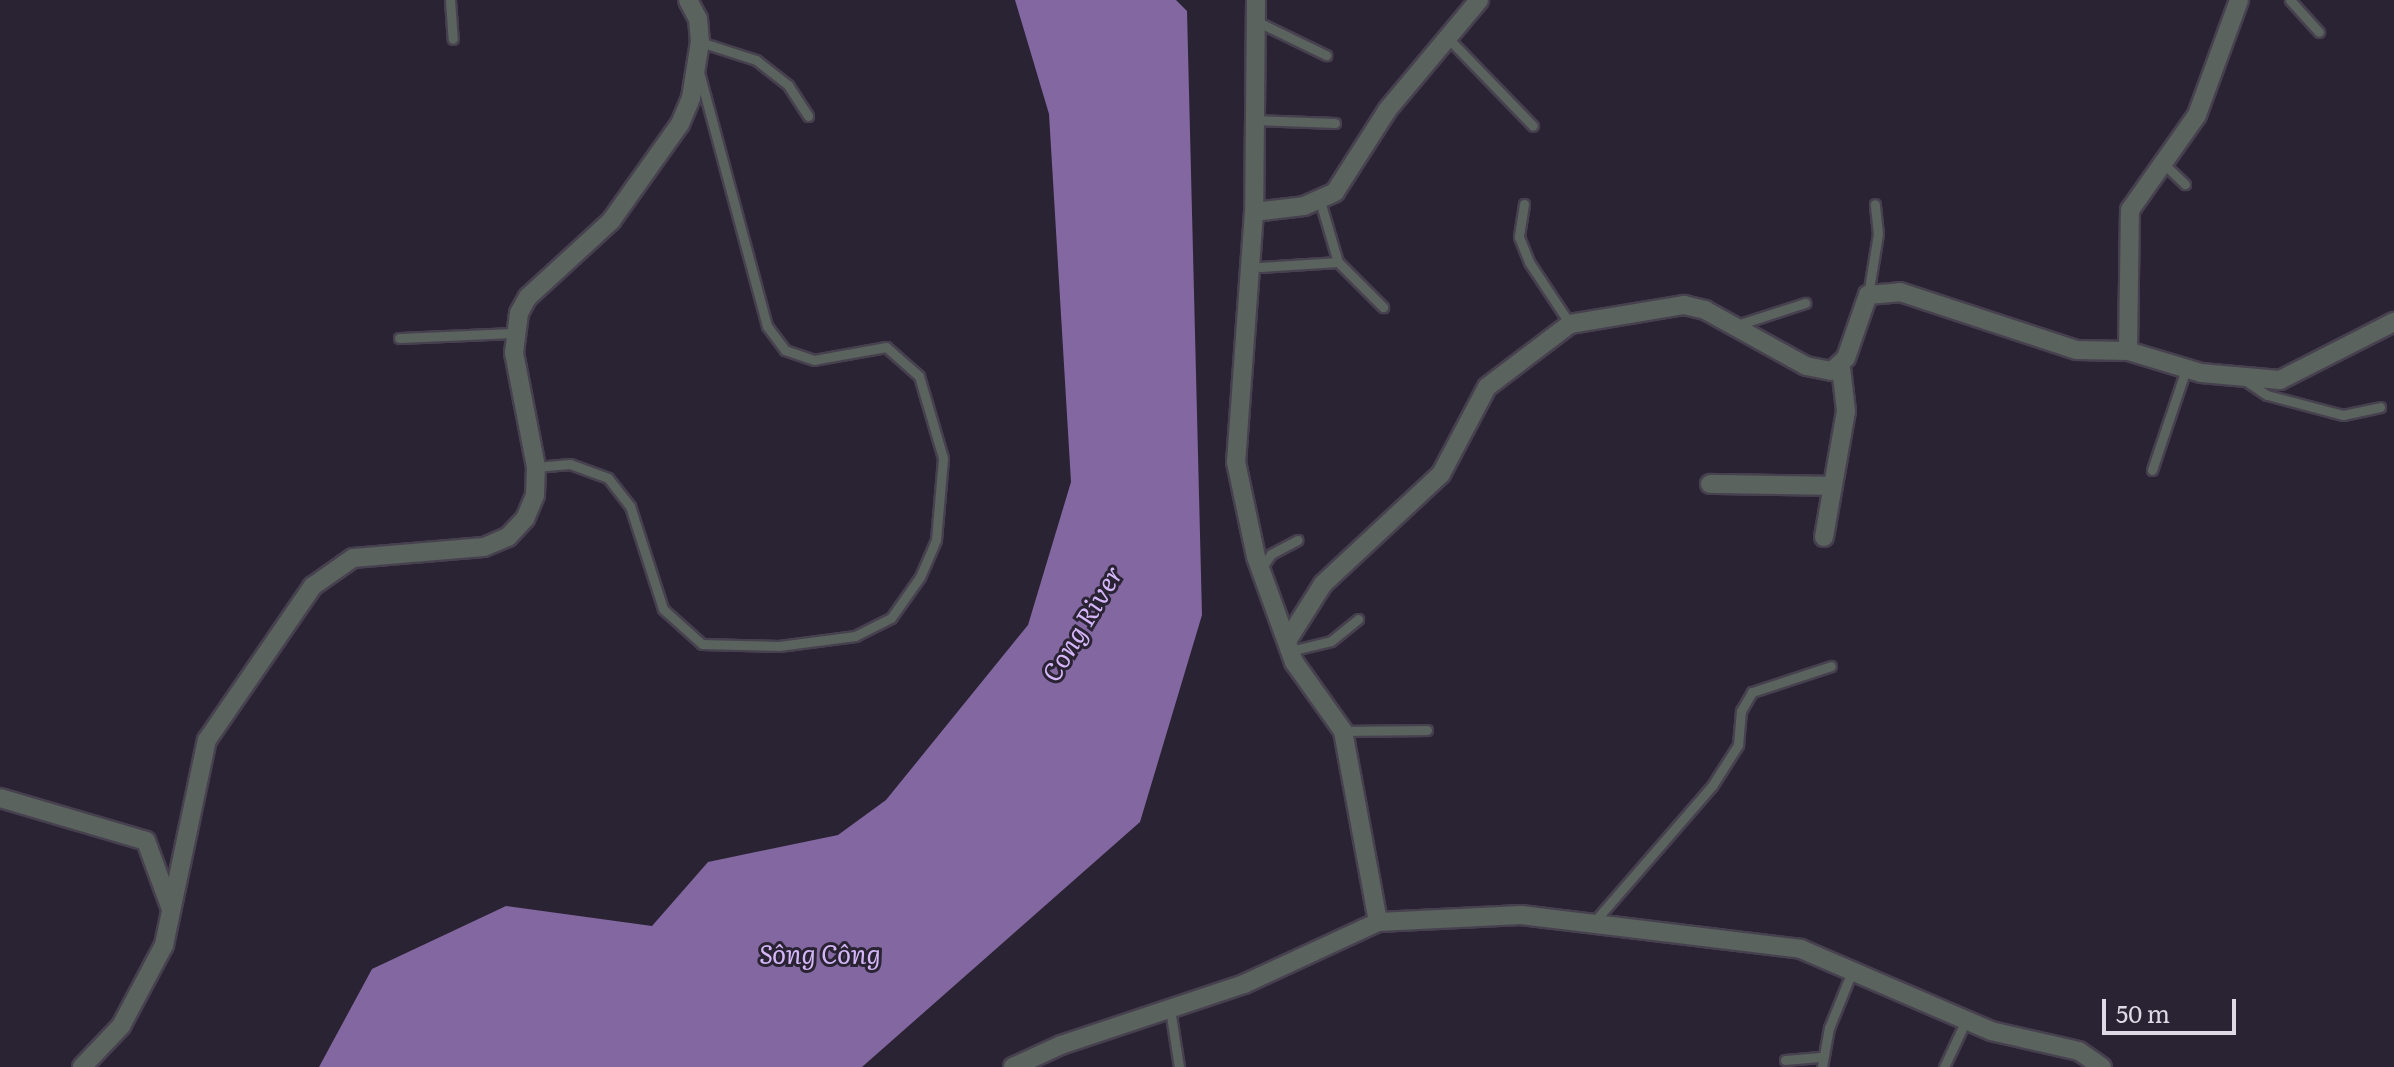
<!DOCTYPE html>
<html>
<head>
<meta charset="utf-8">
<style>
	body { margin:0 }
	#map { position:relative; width:2394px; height:1067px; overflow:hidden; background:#2a2333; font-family:Literata,serif }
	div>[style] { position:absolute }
	.water>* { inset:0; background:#8367a0 }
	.roads { filter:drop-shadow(2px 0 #47404f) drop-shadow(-2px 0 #47404f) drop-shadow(0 2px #47404f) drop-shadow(0 -2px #47404f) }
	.service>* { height:9px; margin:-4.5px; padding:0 4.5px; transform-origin:4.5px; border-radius:4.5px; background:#5a635d }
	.minor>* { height:18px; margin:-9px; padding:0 9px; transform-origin:9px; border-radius:9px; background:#5a635d }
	span { translate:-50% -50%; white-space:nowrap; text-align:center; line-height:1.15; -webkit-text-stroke:6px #2a2333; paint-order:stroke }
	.water-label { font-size:26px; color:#d5b7f9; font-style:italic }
	.scale { position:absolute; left:2102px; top:999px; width:134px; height:36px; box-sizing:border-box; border:4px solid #ded9e4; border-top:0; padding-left:10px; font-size:24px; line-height:28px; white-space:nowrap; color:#ded9e4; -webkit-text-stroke:6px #2a2333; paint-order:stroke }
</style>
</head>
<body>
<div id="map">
	<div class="water">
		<div style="clip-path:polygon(1015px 0,1176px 0,1187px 11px,1202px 615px,1140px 822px,862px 1067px,319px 1067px,372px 969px,506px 906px,652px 926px,708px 862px,838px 835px,886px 800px,1028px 625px,1071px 482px,1049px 114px)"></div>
	</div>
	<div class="roads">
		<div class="service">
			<div style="left:450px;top:0;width:39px;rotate:86deg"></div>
			<div style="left:2290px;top:0;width:43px;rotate:47.8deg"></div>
			<div style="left:1258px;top:22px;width:76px;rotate:25.9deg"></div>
			<div style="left:1448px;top:38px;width:122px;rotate:46deg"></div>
			<div style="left:700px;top:42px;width:59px;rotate:17.8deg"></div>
			<div style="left:756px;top:60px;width:41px;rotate:38deg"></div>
			<div style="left:788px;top:85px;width:37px;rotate:57deg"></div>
			<div style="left:1254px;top:120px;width:81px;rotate:2.1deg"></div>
			<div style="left:2162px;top:162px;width:32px;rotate:44deg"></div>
			<div style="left:1320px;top:201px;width:64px;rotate:73.6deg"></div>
			<div style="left:1338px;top:262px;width:64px;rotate:45deg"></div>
			<div style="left:1524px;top:204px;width:33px;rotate:99deg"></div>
			<div style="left:1519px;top:237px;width:27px;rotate:68deg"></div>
			<div style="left:1529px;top:262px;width:74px;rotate:56.5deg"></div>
			<div style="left:1260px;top:267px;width:78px;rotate:-3.7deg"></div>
			<div style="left:1868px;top:295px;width:62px;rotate:-80.7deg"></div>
			<div style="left:1878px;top:234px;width:30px;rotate:-96deg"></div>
			<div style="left:1734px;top:326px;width:75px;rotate:-17.9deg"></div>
			<div style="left:399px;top:338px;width:115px;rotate:-2.5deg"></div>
			<div style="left:2246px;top:381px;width:25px;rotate:34deg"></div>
			<div style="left:2267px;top:395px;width:79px;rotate:14.7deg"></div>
			<div style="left:2343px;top:415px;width:38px;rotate:-12deg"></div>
			<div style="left:536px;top:467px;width:34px;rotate:-5deg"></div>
			<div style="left:570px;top:464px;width:40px;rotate:20.2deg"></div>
			<div style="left:608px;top:478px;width:36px;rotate:52deg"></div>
			<div style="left:630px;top:506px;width:108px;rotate:72.2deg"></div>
			<div style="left:663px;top:609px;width:52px;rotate:41.9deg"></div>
			<div style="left:702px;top:644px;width:77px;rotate:1.5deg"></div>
			<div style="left:779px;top:646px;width:77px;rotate:-7.5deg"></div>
			<div style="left:855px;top:636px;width:40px;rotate:-26.6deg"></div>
			<div style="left:891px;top:618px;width:50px;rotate:-54.7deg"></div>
			<div style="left:920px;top:577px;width:40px;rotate:-66.6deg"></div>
			<div style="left:936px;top:540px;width:82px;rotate:-85.1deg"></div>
			<div style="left:943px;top:458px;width:85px;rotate:-106.3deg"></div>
			<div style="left:919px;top:376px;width:44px;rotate:-138.7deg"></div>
			<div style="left:886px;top:347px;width:73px;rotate:169.8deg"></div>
			<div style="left:814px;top:360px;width:31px;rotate:-161deg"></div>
			<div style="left:785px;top:350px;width:30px;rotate:-127deg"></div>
			<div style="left:767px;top:326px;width:262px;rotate:-105deg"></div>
			<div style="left:2152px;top:470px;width:107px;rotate:-71.4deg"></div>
			<div style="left:1260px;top:570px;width:19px;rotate:-55deg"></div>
			<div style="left:1271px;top:554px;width:30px;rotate:-28deg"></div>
			<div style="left:1290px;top:651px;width:42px;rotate:-13.7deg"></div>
			<div style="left:1331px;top:641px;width:35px;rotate:-39deg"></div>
			<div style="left:1343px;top:731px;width:84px;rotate:-0.7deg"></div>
			<div style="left:1594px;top:922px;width:180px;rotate:-49.1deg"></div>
			<div style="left:1712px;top:786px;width:49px;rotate:-57.6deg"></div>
			<div style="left:1738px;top:745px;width:34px;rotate:-85deg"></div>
			<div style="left:1741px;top:711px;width:22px;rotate:-60deg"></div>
			<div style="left:1752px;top:692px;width:83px;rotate:-18.2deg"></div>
			<div style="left:1170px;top:1009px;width:59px;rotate:81.2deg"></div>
			<div style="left:1785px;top:1060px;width:38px;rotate:-5deg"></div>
			<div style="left:1822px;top:1067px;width:40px;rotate:-80deg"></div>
			<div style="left:1829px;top:1028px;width:64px;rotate:-67.9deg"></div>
			<div style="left:1944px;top:1067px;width:52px;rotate:-64.9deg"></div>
		</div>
		<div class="minor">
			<div style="left:1256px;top:0;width:212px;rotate:90.5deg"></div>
			<div style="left:1254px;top:212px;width:251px;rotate:94.1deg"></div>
			<div style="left:1236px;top:462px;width:97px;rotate:78.1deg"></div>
			<div style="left:1256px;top:557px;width:112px;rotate:70.1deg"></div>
			<div style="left:1294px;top:662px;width:85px;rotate:54.6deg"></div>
			<div style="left:1343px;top:731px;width:194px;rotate:79.6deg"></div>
			<div style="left:1254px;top:212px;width:50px;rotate:-6.8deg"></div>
			<div style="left:1304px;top:206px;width:34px;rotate:-24deg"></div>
			<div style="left:1335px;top:192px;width:98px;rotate:-57.4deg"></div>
			<div style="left:1388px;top:109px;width:142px;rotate:-50.1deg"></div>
			<div style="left:2128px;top:351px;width:141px;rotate:-89.2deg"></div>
			<div style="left:2130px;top:210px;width:116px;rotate:-54.8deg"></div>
			<div style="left:2197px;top:115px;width:122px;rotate:-69.9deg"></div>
			<div style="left:1710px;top:484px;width:122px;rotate:0.9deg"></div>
			<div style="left:1824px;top:537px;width:128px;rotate:-80.1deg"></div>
			<div style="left:1846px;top:411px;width:44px;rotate:-96.5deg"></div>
			<div style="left:1287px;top:641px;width:67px;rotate:-57.7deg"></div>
			<div style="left:1323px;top:584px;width:161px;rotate:-43deg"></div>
			<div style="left:1441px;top:474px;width:98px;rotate:-62.1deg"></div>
			<div style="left:1487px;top:387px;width:104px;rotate:-37.2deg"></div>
			<div style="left:1570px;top:324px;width:116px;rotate:-9.5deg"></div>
			<div style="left:1684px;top:305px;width:22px;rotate:13deg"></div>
			<div style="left:1705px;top:310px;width:115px;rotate:29deg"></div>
			<div style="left:1806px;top:366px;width:26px;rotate:11deg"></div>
			<div style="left:1832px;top:371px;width:19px;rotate:-43deg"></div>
			<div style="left:1846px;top:358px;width:67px;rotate:-70.8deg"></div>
			<div style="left:1868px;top:295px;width:32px;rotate:-5deg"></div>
			<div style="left:1900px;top:292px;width:185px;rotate:18.2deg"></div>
			<div style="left:2076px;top:350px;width:52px;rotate:1.1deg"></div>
			<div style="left:2128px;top:351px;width:76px;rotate:16.8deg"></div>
			<div style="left:2201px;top:373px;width:79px;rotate:5.1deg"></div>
			<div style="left:2280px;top:380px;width:128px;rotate:-27deg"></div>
			<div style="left:0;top:798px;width:152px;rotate:16.4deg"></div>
			<div style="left:146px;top:841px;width:72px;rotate:69.8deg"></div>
			<div style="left:82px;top:1067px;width:57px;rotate:-46.4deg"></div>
			<div style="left:121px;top:1026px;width:92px;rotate:-62deg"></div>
			<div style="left:164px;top:945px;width:209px;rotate:-78.2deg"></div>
			<div style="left:207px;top:740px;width:187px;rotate:-55.5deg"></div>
			<div style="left:313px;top:586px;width:49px;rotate:-35deg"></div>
			<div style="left:353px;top:558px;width:131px;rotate:-4.8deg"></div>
			<div style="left:484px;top:547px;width:26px;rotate:-23deg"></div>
			<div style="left:508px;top:537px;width:25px;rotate:-47deg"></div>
			<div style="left:525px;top:519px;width:26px;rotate:-67deg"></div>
			<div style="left:535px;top:495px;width:28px;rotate:-88deg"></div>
			<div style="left:536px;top:467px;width:116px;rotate:-100.9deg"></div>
			<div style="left:514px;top:353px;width:40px;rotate:-82.9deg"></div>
			<div style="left:519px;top:313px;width:18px;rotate:-61deg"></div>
			<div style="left:528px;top:297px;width:113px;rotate:-42.5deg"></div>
			<div style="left:611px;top:221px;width:119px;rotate:-54.6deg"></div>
			<div style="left:680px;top:124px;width:28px;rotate:-67deg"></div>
			<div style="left:691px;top:98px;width:57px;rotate:-80.9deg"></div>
			<div style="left:700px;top:42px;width:23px;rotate:-95deg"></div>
			<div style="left:698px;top:19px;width:21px;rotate:-118deg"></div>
			<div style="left:1013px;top:1067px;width:53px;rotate:-24.6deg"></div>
			<div style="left:1061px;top:1045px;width:193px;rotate:-18.4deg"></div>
			<div style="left:1244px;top:984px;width:148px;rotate:-24.8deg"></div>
			<div style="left:1378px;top:922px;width:143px;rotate:-2.8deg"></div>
			<div style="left:1521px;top:915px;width:282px;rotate:6.9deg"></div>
			<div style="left:1801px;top:949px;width:207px;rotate:23.3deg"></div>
			<div style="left:1991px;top:1031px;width:90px;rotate:12.8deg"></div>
			<div style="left:2079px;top:1051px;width:28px;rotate:35deg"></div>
		</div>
	</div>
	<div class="water-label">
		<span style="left:1081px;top:623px;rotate:-59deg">Cong River</span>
		<span style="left:820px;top:953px">Sông Công</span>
	</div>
	<div class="scale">50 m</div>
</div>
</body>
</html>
